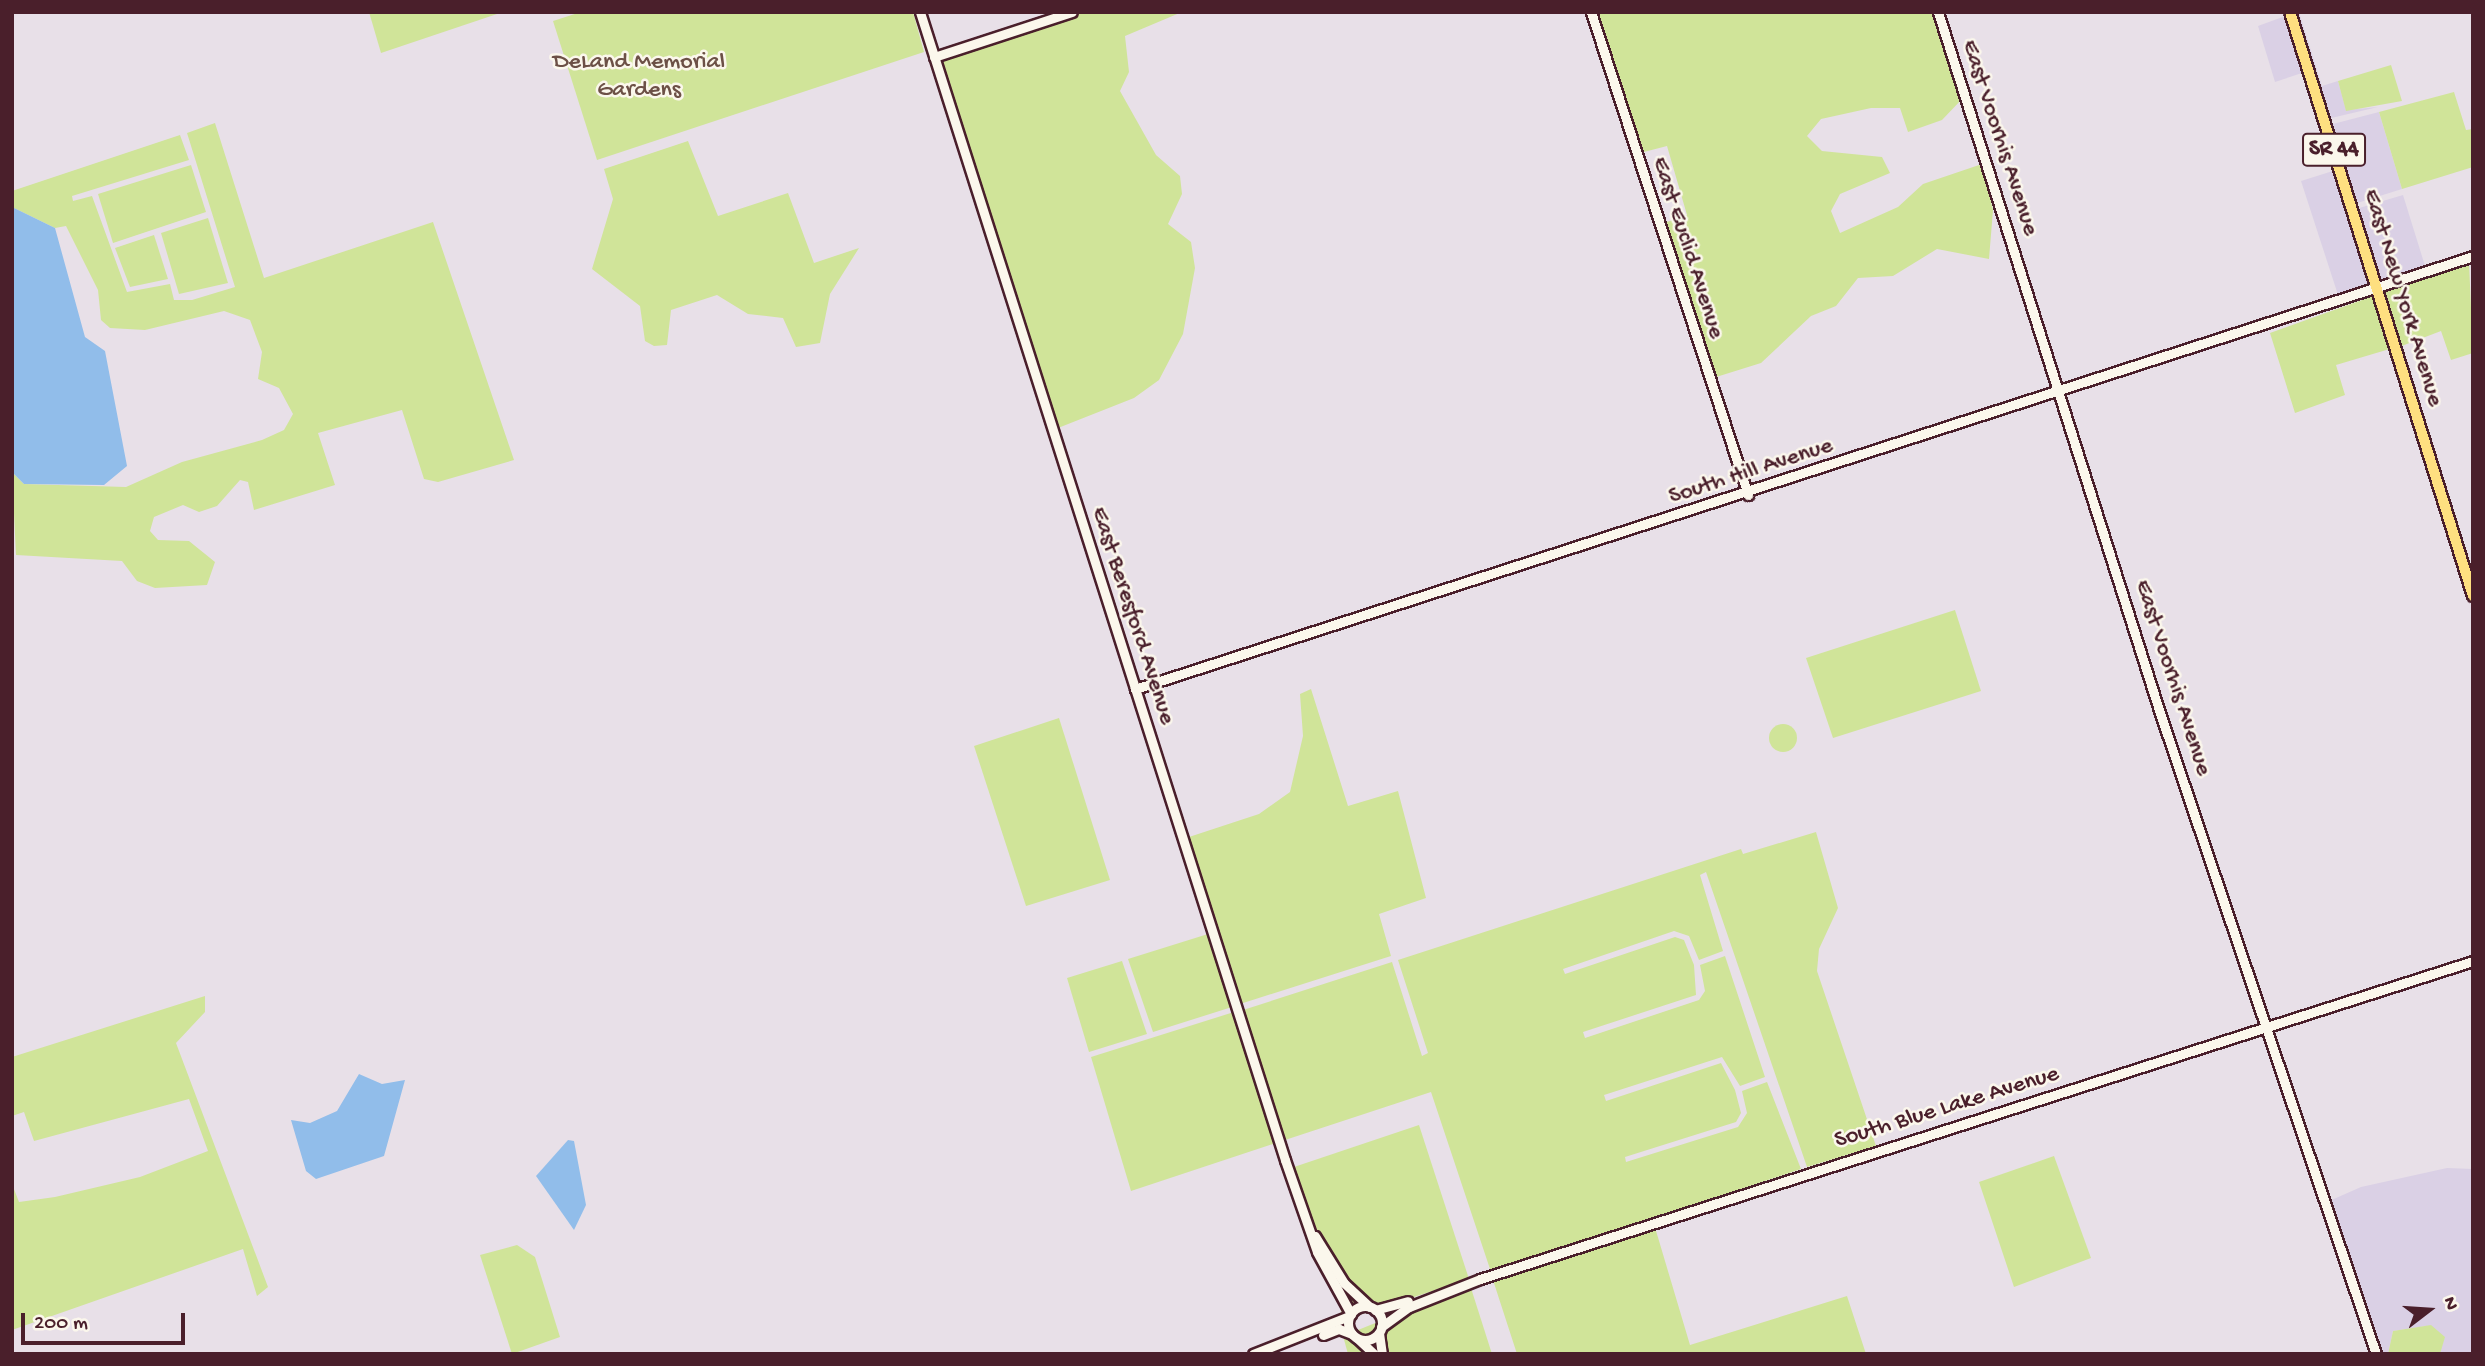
<!DOCTYPE html>
<html>
<head>
<meta charset="utf-8">
<style>
	body { margin:0 }
	#map { position:relative; width:2485px; height:1366px; overflow:hidden; background:#e8e0e8; font-family:"Gochi Hand",sans-serif }
	div>[style] { position:absolute }
	.built>* { inset:0; background:#dad0e5 }
	.green>* { inset:0; background:#d0e499 }
	.round { border-radius:50% }
	.water>* { inset:0; background:#91bdea }
	.roads { filter:drop-shadow(2px 0 #4a1f2b) drop-shadow(-2px 0 #4a1f2b) drop-shadow(0 2px #4a1f2b) drop-shadow(0 -2px #4a1f2b) }
	.secondary>* { height:9px; margin:-4.5px; padding:0 4.5px; transform-origin:4.5px; border-radius:4.5px; background:#fbf7ec }
	.secondary>.ring { margin:-4.5px; padding:0; box-sizing:content-box; background:none; border:9px solid #fbf7ec; border-radius:50% }
	.primary>* { height:10px; margin:-5px; padding:0 5px; transform-origin:5px; border-radius:5px; background:#fedf80 }
	span { translate:-50% -50%; white-space:nowrap; text-align:center; line-height:1.15; -webkit-text-stroke:5px #fbf7ec; paint-order:stroke }
	.shield-label span { padding:2px 5px; background:#fbf7ec; border:2px solid; border-radius:5px; -webkit-text-stroke-width:0 }
	.shield-label { font-size:23px; color:#4a1f2b; font-weight:700 }
	.park-label { font-size:24px; color:#6c5046 }
	.street-label { font-size:24px; color:#4a1f2b }
	.frame { position:absolute; inset:0; border:14px solid #4a1f2b; pointer-events:none }
	.north { position:absolute; left:2394px; top:1275px; width:70px; height:70px; -webkit-text-stroke:5px #fbf7ec; paint-order:stroke; rotate:73deg; font-size:19px; font-weight:700; line-height:28px; text-align:center; color:#4a1f2b }
	.north::after { content:''; display:block; margin:auto; width:24px; height:32px; background:#4a1f2b; clip-path:polygon(50% 0,100% 100%,50% 72%,0 100%) }
	.scale { position:absolute; left:21px; top:1313px; width:164px; height:32px; box-sizing:border-box; border:4px solid #4a1f2b; border-top:0; padding-left:9px; font-size:21px; line-height:24px; white-space:nowrap; color:#4a1f2b; -webkit-text-stroke:5px #fbf7ec; paint-order:stroke }
</style>
</head>
<body>
<div id="map">
	<div class="built">
		<div style="clip-path:polygon(2294px 12px,2299px 12px,2322px 86px,2338px 81px,2346px 110px,2378px 107px,2327px 119px)"></div>
		<div style="clip-path:polygon(2288px 15px,2305px 72px,2275px 82px,2258px 26px)"></div>
		<div style="clip-path:polygon(2379px 112px,2402px 189px,2354px 204px,2329px 125px)"></div>
		<div style="clip-path:polygon(2336px 170px,2373px 287px,2339px 298px,2301px 181px)"></div>
		<div style="clip-path:polygon(2403px 195px,2426px 269px,2380px 285px,2356px 209px)"></div>
		<div style="clip-path:polygon(2447px 1168px,2473px 1169px,2473px 1353px,2440px 1354px,2427px 1326px,2393px 1331px,2388px 1354px,2379px 1354px,2327px 1202px,2361px 1187px)"></div>
	</div>
	<div class="green">
		<div style="clip-path:polygon(369px 12px,503px 12px,381px 53px)"></div>
		<div style="clip-path:polygon(581px 12px,913px 12px,924px 52px,597px 160px,553px 21px)"></div>
		<div style="clip-path:polygon(1083px 12px,1182px 12px,1125px 36px,1129px 72px,1120px 91px,1156px 155px,1180px 176px,1182px 194px,1168px 224px,1191px 242px,1195px 268px,1183px 334px,1159px 380px,1134px 398px,1058px 428px,938px 59px)"></div>
		<div style="clip-path:polygon(1594px 12px,1933px 12px,1963px 98px,1942px 120px,1908px 132px,1900px 108px,1871px 108px,1821px 119px,1807px 136px,1822px 151px,1882px 157px,1890px 173px,1840px 194px,1831px 211px,1840px 233px,1898px 207px,1923px 184px,1982px 164px,1993px 210px,1989px 259px,1937px 249px,1893px 276px,1858px 278px,1836px 306px,1811px 316px,1761px 363px,1713px 378px,1664px 223px,1687px 215px,1667px 146px,1640px 153px)"></div>
		<div style="clip-path:polygon(2391px 65px,2402px 101px,2346px 111px,2338px 81px)"></div>
		<div style="clip-path:polygon(2454px 92px,2466px 130px,2473px 129px,2473px 167px,2402px 189px,2379px 112px)"></div>
		<div style="clip-path:polygon(215px 123px,264px 278px,433px 222px,514px 460px,438px 482px,424px 479px,402px 410px,318px 433px,335px 485px,254px 510px,248px 482px,240px 480px,217px 506px,199px 512px,183px 505px,154px 517px,150px 531px,158px 540px,189px 541px,215px 562px,207px 585px,155px 588px,137px 581px,122px 561px,16px 555px,12px 472px,24px 484px,126px 487px,182px 462px,262px 440px,284px 430px,293px 414px,279px 388px,258px 379px,262px 352px,250px 320px,224px 311px,145px 330px,110px 328px,101px 320px,98px 290px,66px 226px,55px 228px,12px 207px,12px 191px,180px 135px,189px 160px,72px 196px,73px 201px,92px 196px,127px 292px,170px 284px,174px 300px,192px 300px,235px 287px,187px 133px)"></div>
		<div style="clip-path:polygon(688px 141px,718px 216px,788px 193px,814px 263px,859px 248px,830px 294px,820px 343px,796px 347px,783px 318px,748px 314px,717px 295px,671px 310px,667px 345px,654px 346px,645px 341px,640px 306px,592px 269px,613px 199px,604px 169px)"></div>
		<div style="clip-path:polygon(191px 165px,206px 212px,113px 243px,98px 194px)"></div>
		<div style="clip-path:polygon(208px 218px,228px 283px,179px 294px,161px 233px)"></div>
		<div style="clip-path:polygon(154px 235px,168px 279px,130px 287px,115px 248px)"></div>
		<div style="clip-path:polygon(2469px 262px,2473px 353px,2451px 360px,2441px 331px,2399px 347px,2382px 293px)"></div>
		<div style="clip-path:polygon(2376px 295px,2393px 348px,2336px 365px,2345px 395px,2295px 413px,2270px 333px)"></div>
		<div style="clip-path:polygon(1955px 610px,1981px 691px,1833px 738px,1806px 658px)"></div>
		<div style="clip-path:polygon(1311px 689px,1348px 806px,1398px 791px,1426px 898px,1379px 914px,1391px 956px,1240px 1004px,1189px 837px,1259px 814px,1290px 792px,1303px 736px,1300px 694px)"></div>
		<div style="clip-path:polygon(1059px 718px,1110px 880px,1026px 906px,974px 746px)"></div>
		<div class="round" style="left:1769px;top:724px;width:28px;height:28px"></div>
		<div style="clip-path:polygon(1816px 832px,1838px 908px,1819px 949px,1817px 971px,1876px 1146px,1807px 1167px,1706px 872px,1700px 875px,1723px 951px,1699px 960px,1689px 936px,1674px 931px,1563px 969px,1565px 974px,1675px 937px,1684px 940px,1694px 965px,1696px 995px,1583px 1032px,1585px 1038px,1699px 1000px,1705px 991px,1700px 965px,1725px 956px,1765px 1077px,1740px 1086px,1722px 1057px,1604px 1095px,1606px 1101px,1721px 1063px,1735px 1090px,1741px 1113px,1736px 1122px,1625px 1157px,1626px 1162px,1738px 1127px,1747px 1113px,1742px 1091px,1767px 1082px,1801px 1169px,1491px 1272px,1431px 1092px,1282px 1141px,1240px 1011px,1392px 962px,1422px 1056px,1428px 1053px,1398px 960px,1741px 849px,1743px 854px)"></div>
		<div style="clip-path:polygon(1208px 934px,1232px 1007px,1153px 1032px,1128px 959px)"></div>
		<div style="clip-path:polygon(1122px 961px,1147px 1034px,1089px 1052px,1067px 978px)"></div>
		<div style="clip-path:polygon(205px 996px,205px 1012px,176px 1043px,268px 1287px,257px 1296px,243px 1249px,12px 1330px,12px 1184px,19px 1202px,55px 1197px,140px 1177px,208px 1151px,189px 1099px,34px 1141px,24px 1112px,12px 1116px,12px 1057px)"></div>
		<div style="clip-path:polygon(1234px 1012px,1276px 1143px,1131px 1191px,1091px 1057px)"></div>
		<div style="clip-path:polygon(1419px 1125px,1469px 1279px,1344px 1320px,1294px 1167px)"></div>
		<div style="clip-path:polygon(2054px 1156px,2091px 1258px,2014px 1287px,1979px 1182px)"></div>
		<div style="clip-path:polygon(1654px 1224px,1690px 1345px,1847px 1296px,1866px 1354px,1517px 1354px,1492px 1277px)"></div>
		<div style="clip-path:polygon(517px 1245px,535px 1257px,560px 1337px,512px 1354px,480px 1255px)"></div>
		<div style="clip-path:polygon(1470px 1285px,1492px 1354px,1348px 1354px,1343px 1336px)"></div>
		<div style="clip-path:polygon(2431px 1325px,2445px 1337px,2440px 1354px,2388px 1354px,2393px 1331px)"></div>
	</div>
	<div class="water">
		<div style="clip-path:polygon(12px 207px,55px 228px,85px 337px,105px 351px,127px 466px,104px 485px,24px 484px,12px 472px)"></div>
		<div style="clip-path:polygon(359px 1074px,382px 1084px,405px 1080px,384px 1156px,316px 1179px,306px 1171px,291px 1120px,310px 1123px,337px 1111px)"></div>
		<div style="clip-path:polygon(568px 1140px,574px 1141px,586px 1205px,574px 1230px,536px 1176px)"></div>
	</div>
	<div class="roads">
		<div class="secondary">
			<div style="left:920px;top:12px;width:1205px;rotate:72.36deg"></div>
			<div style="left:1285px;top:1160px;width:97px;rotate:70.8deg"></div>
			<div style="left:1317px;top:1252px;width:71px;rotate:61.3deg"></div>
			<div style="left:1591px;top:12px;width:508px;rotate:71.99deg"></div>
			<div style="left:1938px;top:12px;width:732px;rotate:72.43deg"></div>
			<div style="left:2159px;top:710px;width:680px;rotate:71.38deg"></div>
			<div style="left:934px;top:57px;width:145px;rotate:-18.1deg"></div>
			<div style="left:1135px;top:689px;width:1406px;rotate:-17.93deg"></div>
			<div style="left:1315px;top:1236px;width:55px;rotate:58.3deg"></div>
			<div style="left:1344px;top:1283px;width:35px;rotate:43deg"></div>
			<div class="ring" style="left:1348px;top:1306px;width:25px;height:25px"></div>
			<div style="left:1375px;top:1310px;width:34px;rotate:-15deg"></div>
			<div style="left:1381px;top:1327px;width:34px;rotate:-36deg"></div>
			<div style="left:1409px;top:1307px;width:76px;rotate:-21.5deg"></div>
			<div style="left:1480px;top:1279px;width:1043px;rotate:-17.76deg"></div>
			<div style="left:1379px;top:1333px;width:21px;rotate:82deg"></div>
			<div style="left:1323px;top:1335px;width:17px;rotate:-21deg"></div>
			<div style="left:1339px;top:1329px;width:14px;rotate:21deg"></div>
			<div style="left:1358px;top:1339px;width:22px;rotate:43deg"></div>
			<div style="left:1253px;top:1354px;width:103px;rotate:-21.6deg"></div>
		</div>
		<div class="primary">
			<div style="left:2290px;top:12px;width:612px;rotate:72.6deg"></div>
		</div>
	</div>
	<div class="shield-label">
		<span style="left:2334px;top:150px">SR 44</span>
	</div>
	<div class="park-label">
		<span style="left:639px;top:77px">DeLand Memorial<br>Gardens</span>
	</div>
	<div class="street-label">
		<span style="left:1999px;top:138px;rotate:72deg">East Voorhis Avenue</span>
		<span style="left:1687px;top:248px;rotate:72deg">East Euclid Avenue</span>
		<span style="left:2402px;top:298px;rotate:73deg">East New York Avenue</span>
		<span style="left:1751px;top:472px;rotate:-18deg">South Hill Avenue</span>
		<span style="left:1132px;top:616px;rotate:72deg">East Beresford Avenue</span>
		<span style="left:2172px;top:678px;rotate:72deg">East Voorhis Avenue</span>
		<span style="left:1947px;top:1108px;rotate:-17deg">South Blue Lake Avenue</span>
	</div>
	<div class="frame"></div>
	<div class="north">N</div>
	<div class="scale">200 m</div>
</div>
</body>
</html>
